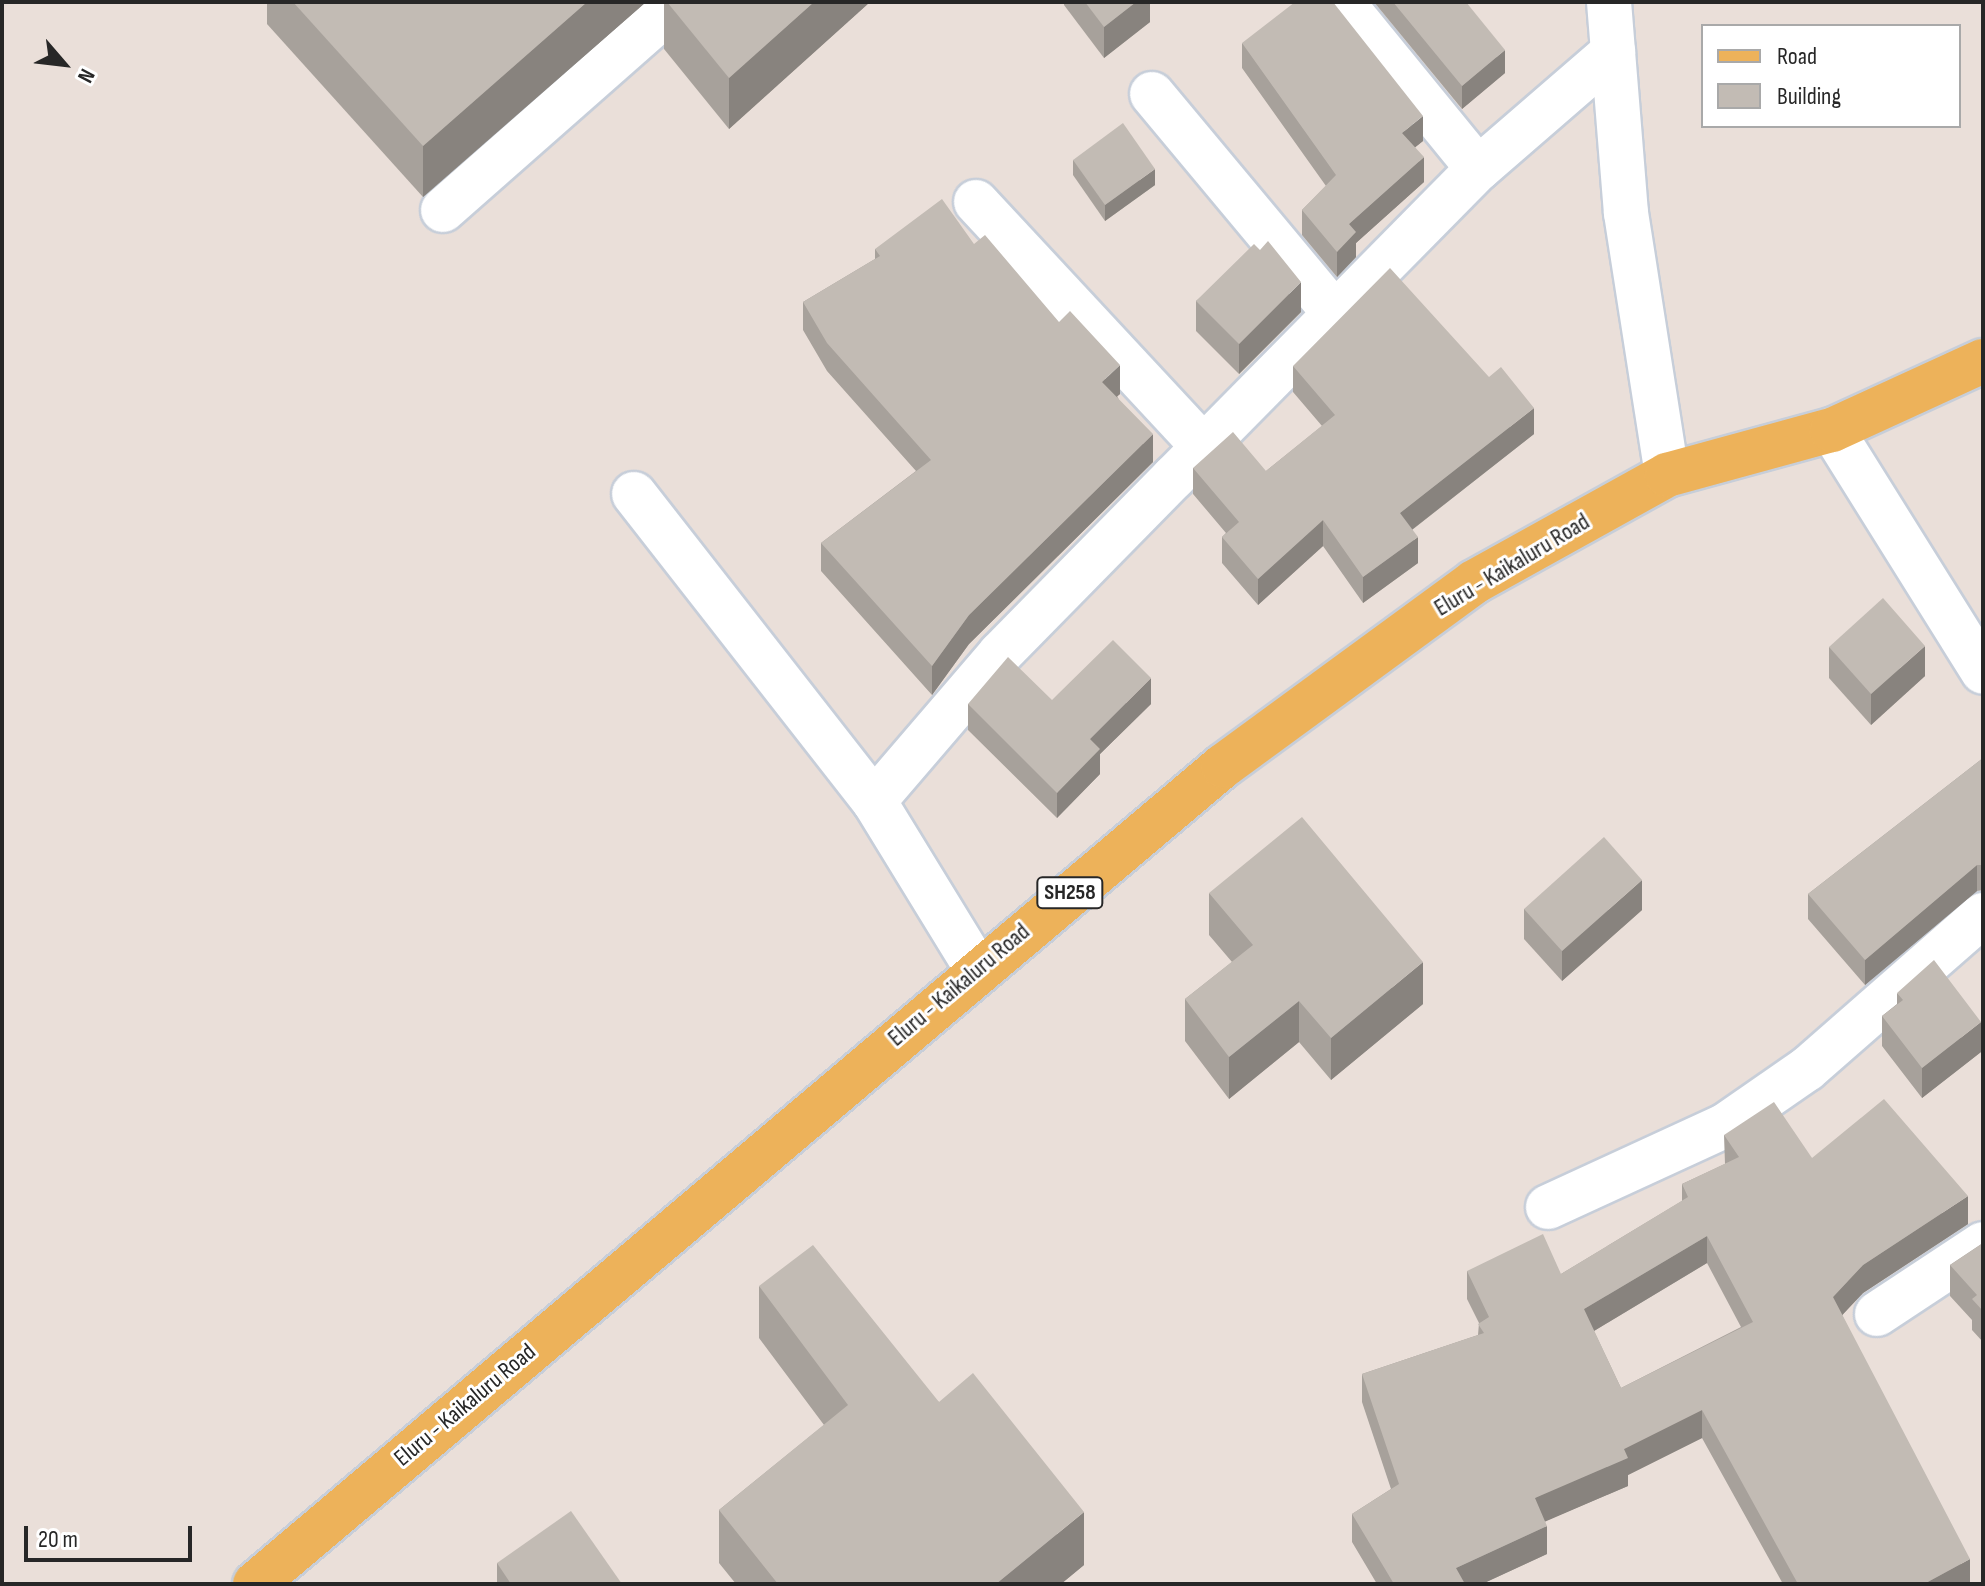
<!DOCTYPE html>
<html>
<head>
<meta charset="utf-8">
<style>
	body { margin:0 }
	#map { position:relative; width:1985px; height:1586px; overflow:hidden; background:#eadfd9; font-family:"Sofia Sans Condensed",sans-serif }
	div>[style] { position:absolute }
	.roads { filter:drop-shadow(2px 0 #c7ced9) drop-shadow(-2px 0 #c7ced9) drop-shadow(0 2px #c7ced9) drop-shadow(0 -2px #c7ced9) }
	.minor>* { height:44px; margin:-22px; padding:0 22px; transform-origin:22px; border-radius:22px; background:#fff }
	.secondary>* { height:44px; margin:-22px; padding:0 22px; transform-origin:22px; border-radius:22px; background:#fff }
	.primary>* { height:44px; margin:-22px; padding:0 22px; transform-origin:22px; border-radius:22px; background:#edb25a }
	.wall>* { inset:0; background:#a7a19b }
	.shaded-wall>* { inset:0; background:#88837e }
	.building>* { inset:0; background:#c2bbb4 }
	span { translate:-50% -50%; white-space:nowrap; text-align:center; line-height:1.15; -webkit-text-stroke:6px #fff; paint-order:stroke }
	.shield-label span { padding:2px 6px; background:#fff; border:2px solid; border-radius:6px; -webkit-text-stroke-width:0 }
	.shield-label { font-size:22px; color:#272727; font-weight:700 }
	.street-label { font-size:24px; color:#272727 }
	.frame { position:absolute; inset:0; border:4px solid #272727; pointer-events:none }
	.legend { position:absolute; left:1701px; top:24px; width:260px; height:104px; box-sizing:border-box; background:#fff; border:2px solid #a9a9a9; margin:0; padding:10px 14px; list-style:none; font-size:24px; color:#272727 }
	.legend li { display:flex; align-items:center; gap:16px; height:40px }
	.legend b { width:40px; border:2px solid #a9a9a9 }
	.north { position:absolute; left:24px; top:24px; width:80px; height:80px; -webkit-text-stroke:6px #fff; paint-order:stroke; rotate:118deg; font-size:22px; font-weight:700; line-height:32px; text-align:center; color:#272727 }
	.north::after { content:''; display:block; margin:auto; width:28px; height:36px; background:#272727; clip-path:polygon(50% 0,100% 100%,50% 72%,0 100%) }
	.scale { position:absolute; left:24px; top:1526px; width:168px; height:36px; box-sizing:border-box; border:4px solid #272727; border-top:0; padding-left:10px; font-size:24px; line-height:28px; white-space:nowrap; color:#272727; -webkit-text-stroke:6px #fff; paint-order:stroke }
</style>
</head>
<body>
<div id="map">
	<div class="roads">
		<div class="minor">
			<div style="left:1342px;top:2px;width:215px;rotate:50.8deg"></div>
			<div style="left:1152px;top:94px;width:288px;rotate:50.2deg"></div>
			<div style="left:976px;top:202px;width:335px;rotate:47.1deg"></div>
			<div style="left:443px;top:210px;width:315px;rotate:-41.4deg"></div>
			<div style="left:1832px;top:430px;width:285px;rotate:58deg"></div>
			<div style="left:634px;top:494px;width:390px;rotate:52deg"></div>
			<div style="left:874px;top:801px;width:197px;rotate:58.5deg"></div>
			<div style="left:874px;top:801px;width:194px;rotate:-49.4deg"></div>
			<div style="left:1000px;top:654px;width:248px;rotate:-45.5deg"></div>
			<div style="left:1174px;top:477px;width:433px;rotate:-45.4deg"></div>
			<div style="left:1478px;top:169px;width:179px;rotate:-40.9deg"></div>
			<div style="left:1548px;top:1207px;width:196px;rotate:-24.7deg"></div>
			<div style="left:1726px;top:1125px;width:98px;rotate:-34.7deg"></div>
			<div style="left:1807px;top:1069px;width:234px;rotate:-41.2deg"></div>
			<div style="left:1877px;top:1314px;width:127px;rotate:-33.4deg"></div>
		</div>
		<div class="secondary">
			<div style="left:1609px;top:2px;width:212px;rotate:85.4deg"></div>
			<div style="left:1626px;top:213px;width:265px;rotate:81.1deg"></div>
		</div>
		<div class="primary">
			<div style="left:255px;top:1584px;width:1267px;rotate:-40.2deg"></div>
			<div style="left:1223px;top:766px;width:311px;rotate:-36.2deg"></div>
			<div style="left:1474px;top:582px;width:221px;rotate:-29deg"></div>
			<div style="left:1667px;top:475px;width:171px;rotate:-15.3deg"></div>
			<div style="left:1832px;top:430px;width:166px;rotate:-24.6deg"></div>
		</div>
	</div>
	<div class="wall">
		<div style="clip-path:polygon(267px 2px,646px 2px,423px 197px,267px 24px)"></div>
		<div style="clip-path:polygon(664px 2px,870px 2px,729px 129px,664px 49px)"></div>
		<div style="clip-path:polygon(1064px 2px,1150px 2px,1150px 22px,1104px 58px,1064px 5px)"></div>
		<div style="clip-path:polygon(1374px 2px,1466px 2px,1505px 73px,1462px 109px)"></div>
		<div style="clip-path:polygon(1242px 43px,1423px 141px,1415px 147px,1424px 182px,1356px 243px,1356px 257px,1337px 277px,1302px 235px,1302px 210px,1326px 186px,1242px 68px)"></div>
		<div style="clip-path:polygon(1073px 160px,1155px 185px,1105px 221px,1073px 175px)"></div>
		<div style="clip-path:polygon(974px 244px,1120px 394px,1117px 396px,1153px 462px,969px 644px,932px 695px,821px 571px,821px 543px,916px 471px,827px 371px,803px 330px,803px 302px,875px 259px,875px 249px)"></div>
		<div style="clip-path:polygon(1260px 250px,1301px 312px,1239px 374px,1196px 331px,1196px 301px)"></div>
		<div style="clip-path:polygon(1293px 366px,1534px 434px,1412px 530px,1418px 563px,1363px 603px,1323px 546px,1258px 605px,1222px 563px,1222px 537px,1226px 533px,1193px 494px,1193px 468px,1266px 471px,1322px 426px,1293px 392px)"></div>
		<div style="clip-path:polygon(1829px 647px,1925px 676px,1871px 725px,1829px 678px)"></div>
		<div style="clip-path:polygon(1052px 700px,1151px 704px,1100px 754px,1100px 774px,1057px 818px,968px 730px,968px 704px)"></div>
		<div style="clip-path:polygon(1983px 758px,1983px 890px,1977px 891px,1865px 985px,1808px 919px,1808px 894px)"></div>
		<div style="clip-path:polygon(1209px 893px,1423px 1004px,1331px 1080px,1299px 1042px,1229px 1099px,1185px 1041px,1185px 999px,1232px 962px,1209px 935px)"></div>
		<div style="clip-path:polygon(1524px 909px,1642px 910px,1562px 981px,1524px 939px)"></div>
		<div style="clip-path:polygon(1897px 993px,1981px 1052px,1922px 1098px,1882px 1046px,1882px 1016px,1897px 1004px)"></div>
		<div style="clip-path:polygon(evenodd,1724px 1135px,1812px 1158px,1968px 1224px,1863px 1293px,1842px 1315px,1970px 1584px,1783px 1584px,1702px 1438px,1628px 1475px,1628px 1486px,1545px 1521px,1547px 1554px,1482px 1584px,1377px 1584px,1352px 1542px,1352px 1514px,1391px 1489px,1362px 1402px,1362px 1374px,1478px 1335px,1479px 1323px,1467px 1299px,1467px 1271px,1561px 1274px,1682px 1201px,1682px 1184px,1725px 1164px,1724px 1135px,1707px 1263px,1741px 1327px,1621px 1388px,1594px 1331px,1707px 1263px)"></div>
		<div style="clip-path:polygon(1983px 1243px,1983px 1342px,1972px 1330px,1972px 1320px,1950px 1296px,1950px 1265px)"></div>
		<div style="clip-path:polygon(759px 1286px,939px 1402px,1084px 1565px,1061px 1584px,736px 1584px,719px 1563px,719px 1510px,824px 1425px,759px 1338px)"></div>
		<div style="clip-path:polygon(497px 1563px,622px 1584px,497px 1584px)"></div>
	</div>
	<div class="shaded-wall">
		<div style="clip-path:polygon(587px 2px,646px 2px,423px 197px,423px 146px)"></div>
		<div style="clip-path:polygon(814px 2px,870px 2px,729px 129px,729px 78px)"></div>
		<div style="clip-path:polygon(1136px 2px,1150px 2px,1150px 22px,1104px 58px,1104px 27px)"></div>
		<div style="clip-path:polygon(1505px 50px,1505px 73px,1462px 109px,1462px 86px)"></div>
		<div style="clip-path:polygon(1423px 116px,1423px 141px,1402px 158px,1402px 133px)"></div>
		<div style="clip-path:polygon(1424px 157px,1424px 182px,1356px 243px,1356px 257px,1337px 277px,1337px 252px,1349px 224px)"></div>
		<div style="clip-path:polygon(1155px 169px,1155px 185px,1105px 221px,1105px 205px)"></div>
		<div style="clip-path:polygon(1301px 282px,1301px 312px,1239px 374px,1239px 344px)"></div>
		<div style="clip-path:polygon(1120px 365px,1120px 394px,1102px 410px,1102px 382px)"></div>
		<div style="clip-path:polygon(1534px 408px,1534px 434px,1400px 539px,1400px 513px)"></div>
		<div style="clip-path:polygon(1153px 434px,1153px 462px,969px 644px,932px 695px,932px 666px,969px 615px)"></div>
		<div style="clip-path:polygon(1323px 520px,1323px 546px,1258px 605px,1258px 579px)"></div>
		<div style="clip-path:polygon(1418px 537px,1418px 563px,1363px 603px,1363px 577px)"></div>
		<div style="clip-path:polygon(1925px 646px,1925px 676px,1871px 725px,1871px 694px)"></div>
		<div style="clip-path:polygon(1151px 678px,1151px 704px,1100px 754px,1100px 774px,1057px 818px,1057px 793px,1090px 739px)"></div>
		<div style="clip-path:polygon(1977px 865px,1977px 891px,1865px 985px,1865px 960px)"></div>
		<div style="clip-path:polygon(1642px 880px,1642px 910px,1562px 981px,1562px 951px)"></div>
		<div style="clip-path:polygon(1423px 962px,1423px 1004px,1331px 1080px,1331px 1038px)"></div>
		<div style="clip-path:polygon(1299px 1001px,1299px 1042px,1229px 1099px,1229px 1057px)"></div>
		<div style="clip-path:polygon(1981px 1022px,1981px 1052px,1922px 1098px,1922px 1068px)"></div>
		<div style="clip-path:polygon(1968px 1196px,1968px 1224px,1863px 1293px,1833px 1325px,1833px 1297px,1863px 1265px)"></div>
		<div style="clip-path:polygon(1707px 1236px,1707px 1263px,1584px 1337px,1584px 1309px)"></div>
		<div style="clip-path:polygon(1702px 1410px,1702px 1438px,1628px 1475px,1628px 1486px,1535px 1526px,1535px 1498px,1624px 1449px)"></div>
		<div style="clip-path:polygon(1084px 1512px,1084px 1565px,1061px 1584px,996px 1584px)"></div>
		<div style="clip-path:polygon(1547px 1526px,1547px 1554px,1482px 1584px,1456px 1584px,1456px 1568px)"></div>
		<div style="clip-path:polygon(1970px 1559px,1970px 1584px,1924px 1584px)"></div>
	</div>
	<div class="building">
		<div style="clip-path:polygon(293px 2px,587px 2px,423px 146px)"></div>
		<div style="clip-path:polygon(667px 2px,814px 2px,729px 78px)"></div>
		<div style="clip-path:polygon(1085px 2px,1136px 2px,1104px 27px)"></div>
		<div style="clip-path:polygon(1295px 2px,1333px 2px,1423px 116px,1402px 133px,1424px 157px,1349px 224px,1356px 232px,1337px 252px,1302px 210px,1336px 175px,1242px 43px)"></div>
		<div style="clip-path:polygon(1393px 2px,1466px 2px,1505px 50px,1462px 86px)"></div>
		<div style="clip-path:polygon(1123px 123px,1155px 169px,1105px 205px,1073px 160px)"></div>
		<div style="clip-path:polygon(942px 199px,974px 244px,985px 235px,1059px 322px,1070px 311px,1120px 365px,1102px 382px,1153px 434px,969px 615px,932px 666px,821px 543px,931px 460px,827px 343px,803px 302px,880px 256px,875px 249px)"></div>
		<div style="clip-path:polygon(1268px 241px,1301px 282px,1239px 344px,1196px 301px,1254px 244px,1260px 250px)"></div>
		<div style="clip-path:polygon(1390px 268px,1489px 377px,1501px 367px,1534px 408px,1400px 513px,1418px 537px,1363px 577px,1323px 520px,1258px 579px,1222px 537px,1239px 522px,1193px 468px,1233px 432px,1266px 471px,1335px 415px,1293px 366px)"></div>
		<div style="clip-path:polygon(1883px 598px,1925px 646px,1871px 694px,1829px 647px)"></div>
		<div style="clip-path:polygon(1113px 640px,1151px 678px,1090px 739px,1100px 749px,1057px 793px,968px 704px,1008px 657px,1052px 700px)"></div>
		<div style="clip-path:polygon(1983px 758px,1983px 865px,1977px 865px,1865px 960px,1808px 894px)"></div>
		<div style="clip-path:polygon(1302px 817px,1423px 962px,1331px 1038px,1299px 1001px,1229px 1057px,1185px 999px,1253px 945px,1209px 893px)"></div>
		<div style="clip-path:polygon(1604px 837px,1642px 880px,1562px 951px,1524px 909px)"></div>
		<div style="clip-path:polygon(1934px 960px,1981px 1022px,1922px 1068px,1882px 1016px,1903px 1000px,1897px 993px)"></div>
		<div style="clip-path:polygon(evenodd,1884px 1099px,1968px 1196px,1863px 1265px,1833px 1297px,1970px 1559px,1924px 1584px,1798px 1584px,1702px 1410px,1624px 1449px,1628px 1458px,1535px 1498px,1547px 1526px,1456px 1568px,1465px 1584px,1394px 1584px,1352px 1514px,1399px 1484px,1362px 1374px,1484px 1333px,1478px 1324px,1489px 1317px,1467px 1271px,1543px 1234px,1561px 1274px,1688px 1197px,1682px 1184px,1739px 1157px,1724px 1135px,1774px 1102px,1812px 1158px,1884px 1099px,1707px 1236px,1753px 1322px,1621px 1388px,1584px 1309px,1707px 1236px)"></div>
		<div style="clip-path:polygon(1983px 1243px,1983px 1311px,1972px 1299px,1977px 1295px,1950px 1265px)"></div>
		<div style="clip-path:polygon(813px 1245px,939px 1402px,973px 1373px,1084px 1512px,996px 1584px,778px 1584px,719px 1510px,848px 1405px,759px 1286px)"></div>
		<div style="clip-path:polygon(571px 1511px,622px 1584px,511px 1584px,497px 1563px)"></div>
	</div>
	<div class="shield-label">
		<span style="left:1070px;top:893px">SH258</span>
	</div>
	<div class="street-label">
		<span style="left:1512px;top:565px;rotate:-31deg">Eluru - Kaikaluru Road</span>
		<span style="left:959px;top:985px;rotate:-40deg">Eluru - Kaikaluru Road</span>
		<span style="left:465px;top:1405px;rotate:-40deg">Eluru - Kaikaluru Road</span>
	</div>
	<div class="frame"></div>
	<ul class="legend">
	<li><b style="height:10px;background:#edb25a"></b>Road</li>
	<li><b style="height:22px;background:#c2bbb4"></b>Building</li>
	</ul>
	<div class="north">N</div>
	<div class="scale">20 m</div>
</div>
</body>
</html>
